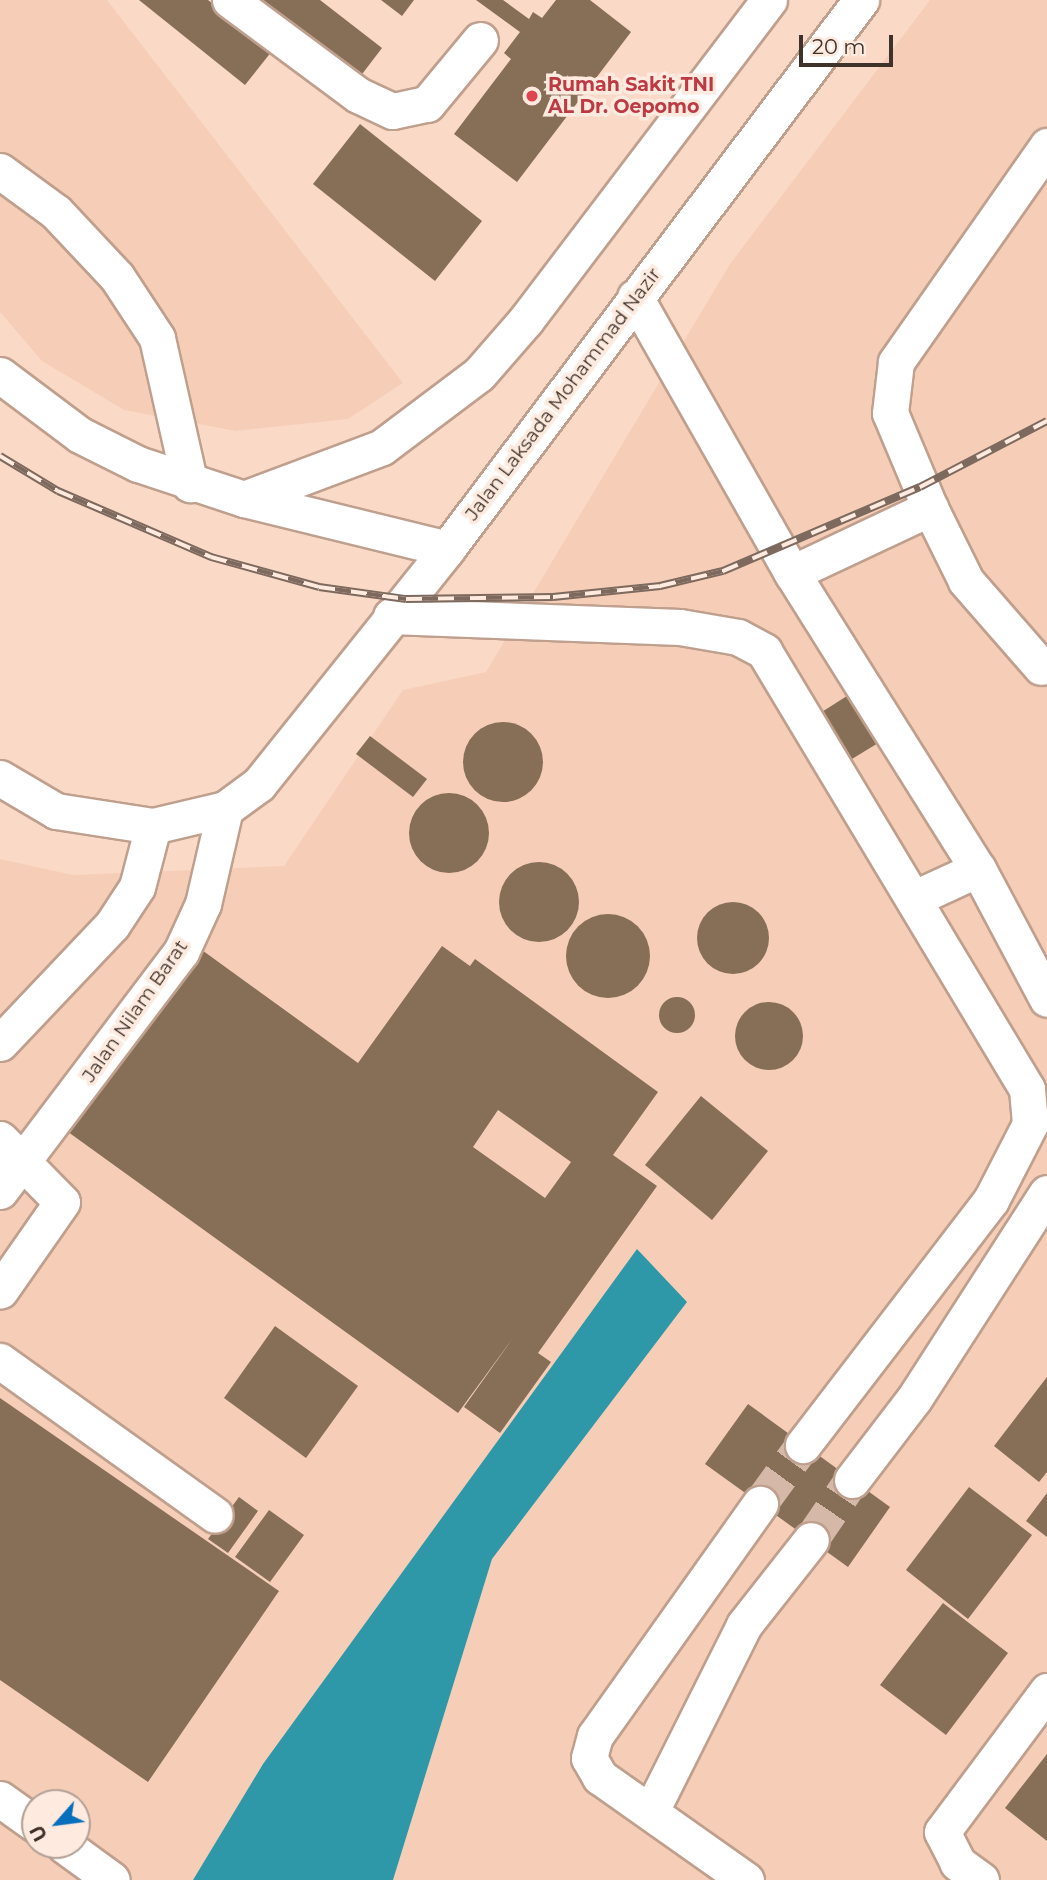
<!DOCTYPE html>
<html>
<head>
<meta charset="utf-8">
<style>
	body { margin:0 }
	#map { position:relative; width:1047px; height:1880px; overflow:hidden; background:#fbd9c7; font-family:Montserrat,sans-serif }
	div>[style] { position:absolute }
	.built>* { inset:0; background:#f6ceb7 }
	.water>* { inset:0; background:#2e98a8 }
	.building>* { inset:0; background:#866e57 }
	.round { border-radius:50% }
	.minor-tunnel>* { height:35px; margin-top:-17.5px; transform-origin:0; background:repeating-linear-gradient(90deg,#d5b8a8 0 35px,transparent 0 53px) }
	.roads { filter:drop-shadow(2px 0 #bf9f8e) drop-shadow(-2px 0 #bf9f8e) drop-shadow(0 2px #bf9f8e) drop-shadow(0 -2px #bf9f8e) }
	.minor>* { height:35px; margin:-17.5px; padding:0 17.5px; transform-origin:17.5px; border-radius:17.5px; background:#fff }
	.rail>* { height:8px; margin-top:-4px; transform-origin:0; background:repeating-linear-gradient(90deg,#feeade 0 16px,#7d695e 0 32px); box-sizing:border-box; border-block:2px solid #7d695e }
	.dots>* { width:19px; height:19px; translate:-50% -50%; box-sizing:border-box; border:4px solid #feeade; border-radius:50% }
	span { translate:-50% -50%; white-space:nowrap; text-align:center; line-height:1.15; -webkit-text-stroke:7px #feeade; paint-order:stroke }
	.health-label { font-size:19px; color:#be3a42; font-weight:700 }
	.left { translate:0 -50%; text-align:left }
	.street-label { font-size:19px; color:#3f322a }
	.north { position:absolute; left:21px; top:1789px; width:70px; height:70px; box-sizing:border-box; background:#feeade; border:2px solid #b2a096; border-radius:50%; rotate:242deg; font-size:19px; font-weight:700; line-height:28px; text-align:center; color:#3f322a }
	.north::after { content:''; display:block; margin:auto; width:24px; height:32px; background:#076fbb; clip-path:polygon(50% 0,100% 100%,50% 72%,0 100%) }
	.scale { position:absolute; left:799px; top:35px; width:94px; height:32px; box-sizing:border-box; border:4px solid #3f322a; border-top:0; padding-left:9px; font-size:21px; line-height:24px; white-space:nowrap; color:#3f322a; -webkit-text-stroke:5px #feeade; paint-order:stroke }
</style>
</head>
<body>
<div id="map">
	<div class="built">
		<div style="clip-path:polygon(0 0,107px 0,403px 383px,348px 419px,236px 431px,124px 410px,42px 361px,0 312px)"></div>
		<div style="clip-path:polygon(evenodd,930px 0,1047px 0,1047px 1880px,393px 1880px,492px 1559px,528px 1508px,638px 1249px,263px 1764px,193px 1880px,0 1880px,0 859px,73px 875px,284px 866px,403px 690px,486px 672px,730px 264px,930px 0,35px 1803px,77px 1803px,77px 1845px,35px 1845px,35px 1803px)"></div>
	</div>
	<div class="water">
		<div style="clip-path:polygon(637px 1249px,687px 1302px,492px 1559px,393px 1880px,193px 1880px,263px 1764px)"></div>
	</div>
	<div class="building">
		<div style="clip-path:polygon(139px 0,208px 0,272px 51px,245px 85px)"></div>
		<div style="clip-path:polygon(241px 0,320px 0,382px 48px,353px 86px)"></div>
		<div style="clip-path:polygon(381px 0,414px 0,402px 16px)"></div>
		<div style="clip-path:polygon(476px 0,503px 0,529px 19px,533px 12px,542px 18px,556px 0,590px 0,631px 32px,517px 182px,454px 134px,511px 59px,504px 53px,520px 32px)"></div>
		<div style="clip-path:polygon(360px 124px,482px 221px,435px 281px,313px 184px)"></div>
		<div style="clip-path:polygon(858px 689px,888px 737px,847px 762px,817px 715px)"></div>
		<div class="round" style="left:463px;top:722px;width:80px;height:80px"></div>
		<div style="clip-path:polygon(370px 736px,427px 779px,413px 797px,356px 754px)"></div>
		<div class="round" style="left:409px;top:793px;width:80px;height:80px"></div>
		<div class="round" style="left:499px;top:862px;width:80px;height:80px"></div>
		<div class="round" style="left:697px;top:902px;width:72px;height:72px"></div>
		<div class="round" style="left:566px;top:914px;width:84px;height:84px"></div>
		<div style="clip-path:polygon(evenodd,195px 945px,358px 1063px,442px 946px,470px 966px,475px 959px,658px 1092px,613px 1155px,657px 1186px,538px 1353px,551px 1362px,500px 1433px,464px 1407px,513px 1338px,458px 1413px,64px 1129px,195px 945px,498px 1110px,571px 1162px,545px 1198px,473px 1147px,498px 1110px)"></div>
		<div class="round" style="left:659px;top:997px;width:36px;height:36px"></div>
		<div class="round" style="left:735px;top:1002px;width:68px;height:68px"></div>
		<div style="clip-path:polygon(701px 1096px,768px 1151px,712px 1220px,645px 1165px)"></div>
		<div style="clip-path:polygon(275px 1326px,358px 1386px,306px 1458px,224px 1398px)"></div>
		<div style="clip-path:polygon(1047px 1377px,1047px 1472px,1039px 1482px,994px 1446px)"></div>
		<div style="clip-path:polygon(0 1398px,279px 1591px,148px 1782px,0 1680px)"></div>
		<div style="clip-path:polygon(748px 1404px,890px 1507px,848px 1567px,705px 1464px)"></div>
		<div style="clip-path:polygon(969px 1487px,1032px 1535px,968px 1619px,906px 1570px)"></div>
		<div style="clip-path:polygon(1047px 1493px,1047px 1537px,1026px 1521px)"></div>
		<div style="clip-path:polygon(239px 1497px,258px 1511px,228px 1553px,208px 1539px)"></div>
		<div style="clip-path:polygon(269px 1510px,304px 1535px,270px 1582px,235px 1557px)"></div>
		<div style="clip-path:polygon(943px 1603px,1008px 1653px,946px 1735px,880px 1685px)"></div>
		<div style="clip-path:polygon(1047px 1754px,1047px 1841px,1005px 1808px)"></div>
	</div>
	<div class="minor-tunnel">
		<div style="left:760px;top:1504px;width:73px;rotate:-53.9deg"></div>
		<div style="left:811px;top:1540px;width:73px;rotate:-55.7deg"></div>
	</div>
	<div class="roads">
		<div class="minor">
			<div style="left:230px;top:0;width:159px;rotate:36.6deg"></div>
			<div style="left:358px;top:95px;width:38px;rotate:25deg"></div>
			<div style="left:393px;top:111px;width:35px;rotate:-12deg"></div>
			<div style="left:427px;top:104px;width:83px;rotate:-50.4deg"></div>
			<div style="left:0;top:171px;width:69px;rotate:36.2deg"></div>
			<div style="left:56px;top:212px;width:89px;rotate:46.8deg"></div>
			<div style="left:117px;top:277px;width:73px;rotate:56.7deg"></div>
			<div style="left:157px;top:338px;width:150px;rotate:77.3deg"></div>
			<div style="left:635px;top:297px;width:318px;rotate:60.4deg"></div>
			<div style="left:792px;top:573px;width:350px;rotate:57.9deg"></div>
			<div style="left:978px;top:869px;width:147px;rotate:62deg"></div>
			<div style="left:0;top:375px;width:100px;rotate:36.9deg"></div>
			<div style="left:80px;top:435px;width:65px;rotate:26.6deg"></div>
			<div style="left:138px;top:464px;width:112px;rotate:18.3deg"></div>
			<div style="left:244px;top:499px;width:147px;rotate:-20.6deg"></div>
			<div style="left:382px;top:447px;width:121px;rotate:-37deg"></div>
			<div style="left:479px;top:374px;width:72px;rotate:-49deg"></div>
			<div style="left:526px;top:320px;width:402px;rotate:-52.8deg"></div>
			<div style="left:244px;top:499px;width:209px;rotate:13.8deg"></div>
			<div style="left:930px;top:508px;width:103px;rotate:-112.8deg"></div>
			<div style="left:890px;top:413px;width:51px;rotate:-83.3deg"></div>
			<div style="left:896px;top:362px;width:264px;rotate:-55deg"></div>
			<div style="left:792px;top:573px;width:153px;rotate:-25.2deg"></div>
			<div style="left:930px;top:508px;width:81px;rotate:63.7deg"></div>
			<div style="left:966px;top:581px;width:114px;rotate:48.9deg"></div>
			<div style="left:391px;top:616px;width:289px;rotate:2.2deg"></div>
			<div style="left:680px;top:627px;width:59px;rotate:9.8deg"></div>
			<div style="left:738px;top:637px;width:30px;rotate:28deg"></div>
			<div style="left:764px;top:651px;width:511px;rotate:59.02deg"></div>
			<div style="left:1027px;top:1089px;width:35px;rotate:85deg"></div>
			<div style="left:1030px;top:1124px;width:85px;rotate:117.2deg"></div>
			<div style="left:991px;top:1200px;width:309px;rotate:127.5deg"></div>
			<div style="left:0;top:778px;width:65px;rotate:30.5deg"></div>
			<div style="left:56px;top:811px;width:98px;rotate:8.8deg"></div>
			<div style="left:153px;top:826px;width:74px;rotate:-13.3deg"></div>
			<div style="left:225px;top:809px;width:42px;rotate:-36.3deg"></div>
			<div style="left:259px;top:784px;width:301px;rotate:-51.3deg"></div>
			<div style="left:447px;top:549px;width:688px;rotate:-52.98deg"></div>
			<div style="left:915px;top:898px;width:69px;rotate:-24.7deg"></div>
			<div style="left:0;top:1043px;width:163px;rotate:-46.5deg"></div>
			<div style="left:112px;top:925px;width:45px;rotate:-56.7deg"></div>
			<div style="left:137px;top:887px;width:63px;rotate:-75.3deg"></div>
			<div style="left:0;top:1139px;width:88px;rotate:45.5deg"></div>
			<div style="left:62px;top:1202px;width:108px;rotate:124.9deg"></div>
			<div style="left:0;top:1191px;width:300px;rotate:-52.9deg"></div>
			<div style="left:181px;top:952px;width:53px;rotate:-65.4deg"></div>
			<div style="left:203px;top:904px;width:98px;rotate:-77deg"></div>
			<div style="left:0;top:1361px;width:264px;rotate:35.6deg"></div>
			<div style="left:852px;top:1480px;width:102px;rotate:-52.6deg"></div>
			<div style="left:914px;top:1399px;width:245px;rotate:-57.2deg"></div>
			<div style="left:0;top:1799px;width:43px;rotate:35.5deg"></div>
			<div style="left:651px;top:1811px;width:208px;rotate:-63.4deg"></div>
			<div style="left:744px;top:1625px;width:108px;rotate:-51.8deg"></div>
			<div style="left:64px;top:1845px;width:59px;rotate:36.1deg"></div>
			<div style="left:746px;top:1880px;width:179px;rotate:-144.8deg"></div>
			<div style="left:600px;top:1777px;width:22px;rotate:-120deg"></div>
			<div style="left:589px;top:1758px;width:23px;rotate:-75deg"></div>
			<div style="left:595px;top:1736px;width:285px;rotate:-54.6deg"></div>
			<div style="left:981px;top:1880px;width:29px;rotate:-144deg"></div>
			<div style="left:958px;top:1863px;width:35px;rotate:-117deg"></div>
			<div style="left:942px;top:1832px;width:176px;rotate:-53.3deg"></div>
		</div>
	</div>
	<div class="rail">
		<div style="left:0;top:456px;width:68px;rotate:31.1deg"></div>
		<div style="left:58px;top:491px;width:167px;rotate:23.3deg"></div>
		<div style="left:211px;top:557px;width:112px;rotate:15.5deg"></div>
		<div style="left:319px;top:587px;width:88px;rotate:7.9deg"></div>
		<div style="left:406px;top:599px;width:147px;rotate:-0.8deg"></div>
		<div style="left:553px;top:597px;width:108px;rotate:-5.9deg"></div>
		<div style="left:660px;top:586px;width:65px;rotate:-13.4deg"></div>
		<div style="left:723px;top:571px;width:214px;rotate:-23.1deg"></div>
		<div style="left:920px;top:487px;width:143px;rotate:-27.5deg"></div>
	</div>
	<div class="dots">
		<div style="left:532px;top:96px;background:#e0444e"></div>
	</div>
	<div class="health-label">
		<span class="left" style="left:548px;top:96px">Rumah Sakit TNI<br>AL Dr. Oepomo</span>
	</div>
	<div class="street-label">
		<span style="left:563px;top:394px;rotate:-53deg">Jalan Laksada Mohammad Nazir</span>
		<span style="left:135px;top:1011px;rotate:-55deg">Jalan Nilam Barat</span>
	</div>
	<div class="north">U</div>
	<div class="scale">20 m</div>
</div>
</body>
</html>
